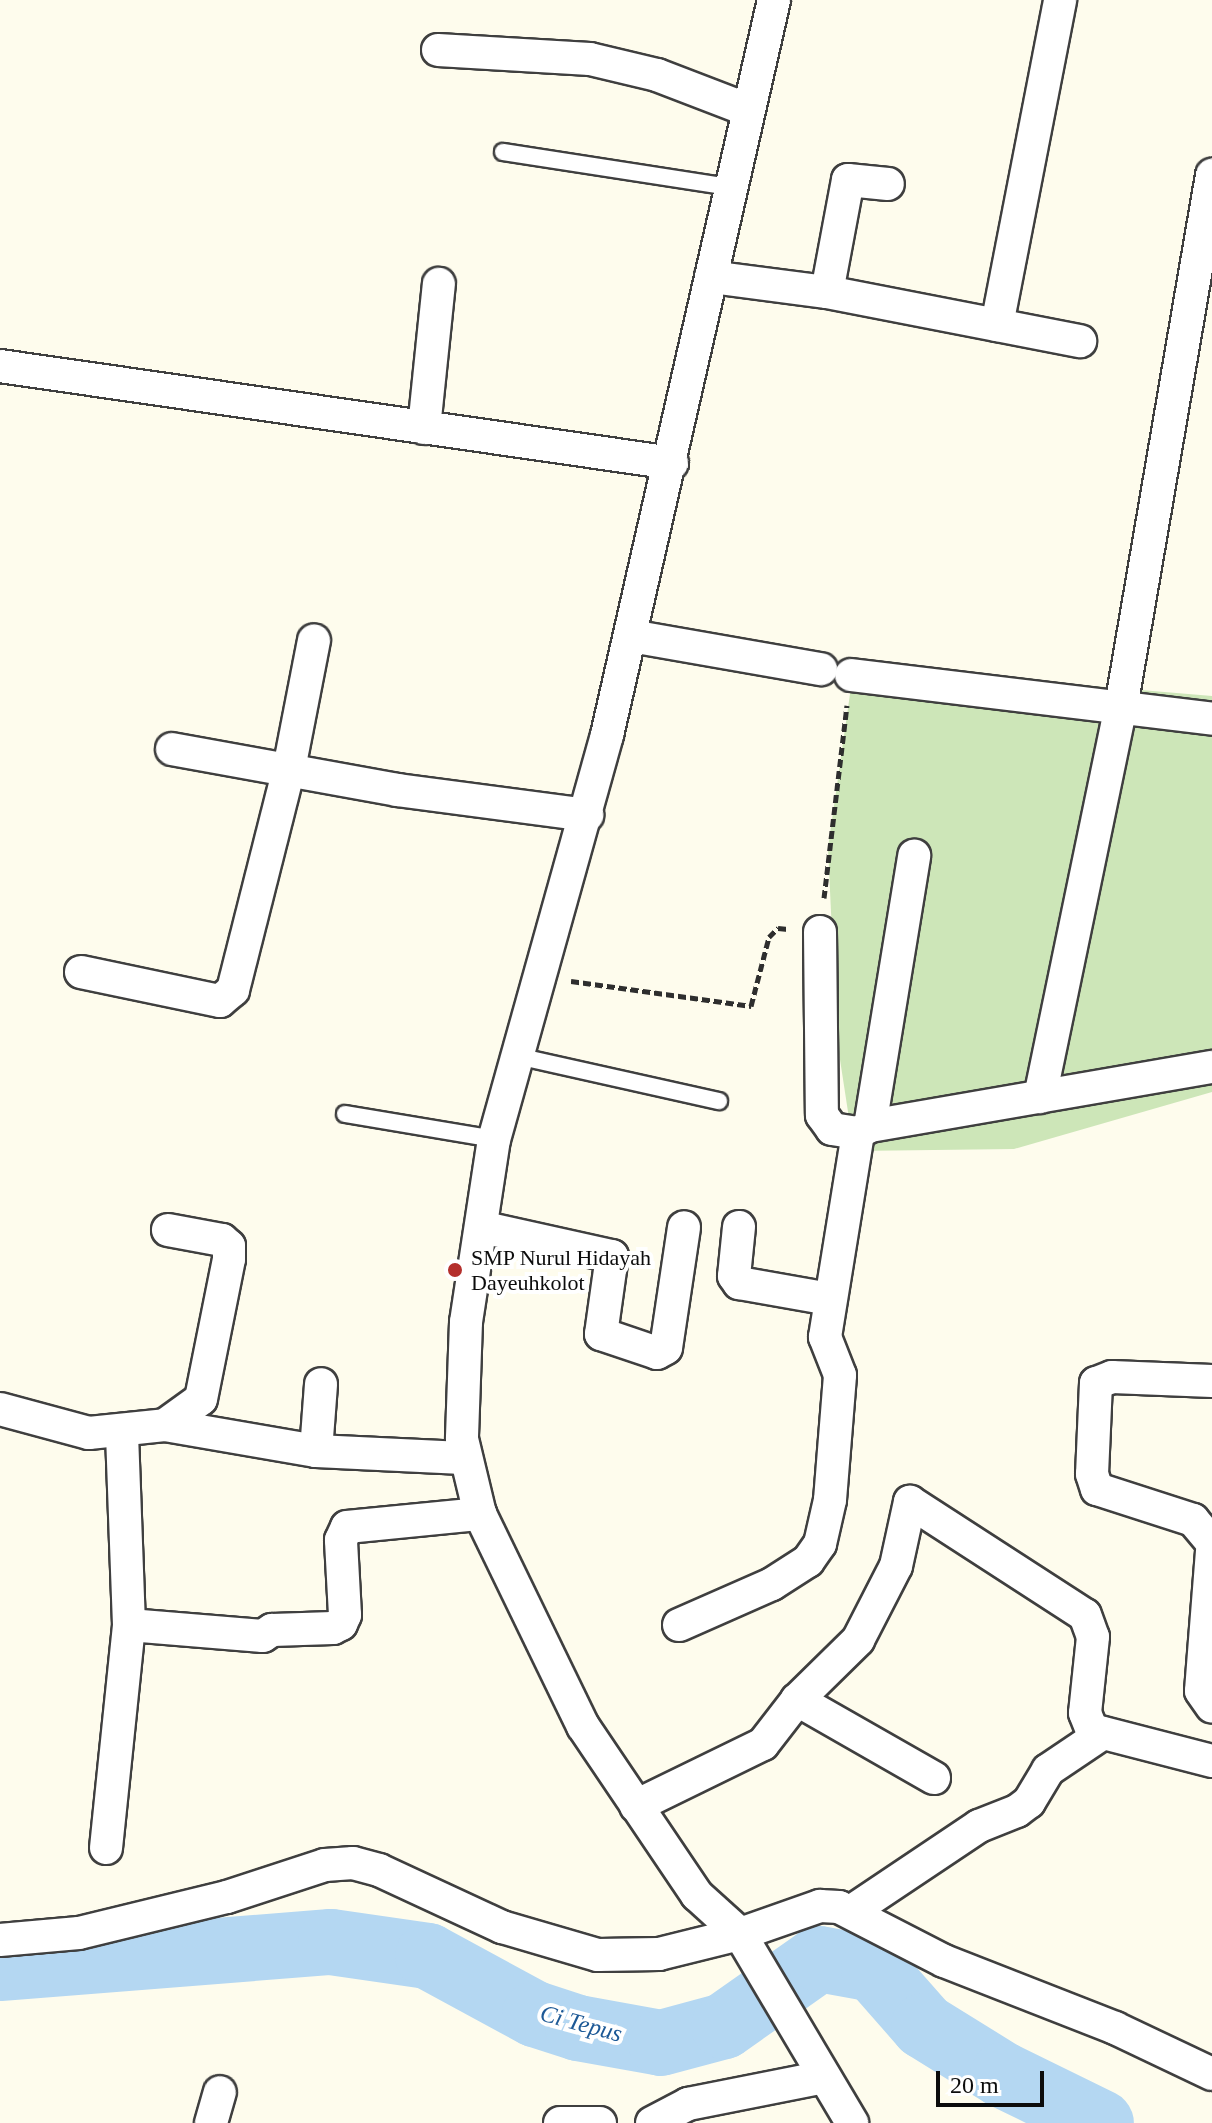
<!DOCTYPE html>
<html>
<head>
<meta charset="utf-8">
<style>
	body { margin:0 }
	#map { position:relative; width:1212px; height:2123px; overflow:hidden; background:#fefced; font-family:"Times New Roman",serif }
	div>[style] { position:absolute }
	.green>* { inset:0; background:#cde6b8 }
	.river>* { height:66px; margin:-33px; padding:0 33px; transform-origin:33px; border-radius:33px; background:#b4d7f2 }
	.path>* { height:5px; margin-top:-2.5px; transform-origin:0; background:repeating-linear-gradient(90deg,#2e2e2e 0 8px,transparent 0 12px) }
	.roads { filter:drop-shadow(2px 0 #3f3f3f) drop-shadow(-2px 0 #3f3f3f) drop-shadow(0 2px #3f3f3f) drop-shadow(0 -2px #3f3f3f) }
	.lane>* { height:16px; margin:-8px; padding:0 8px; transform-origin:8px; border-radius:8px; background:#fff }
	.street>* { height:32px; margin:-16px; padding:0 16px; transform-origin:16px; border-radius:16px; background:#fff }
	.dots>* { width:22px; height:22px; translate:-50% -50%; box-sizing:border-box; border:4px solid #fff; border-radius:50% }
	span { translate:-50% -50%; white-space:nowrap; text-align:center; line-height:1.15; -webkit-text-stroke:8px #fff; paint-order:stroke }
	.poi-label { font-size:22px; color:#0c0c0c }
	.left { translate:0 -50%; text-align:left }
	.water-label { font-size:24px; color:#1d5996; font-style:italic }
	.scale { position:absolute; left:936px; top:2071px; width:108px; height:36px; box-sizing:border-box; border:4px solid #0c0c0c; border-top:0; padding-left:10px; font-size:24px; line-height:28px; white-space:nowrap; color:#0c0c0c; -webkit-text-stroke:6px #fff; paint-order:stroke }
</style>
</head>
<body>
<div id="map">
	<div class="green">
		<div style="clip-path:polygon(853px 673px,949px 674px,1212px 696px,1212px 1092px,1014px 1149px,854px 1151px,837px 1040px,828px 848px)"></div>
	</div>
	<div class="river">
		<div style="left:0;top:1968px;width:332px;rotate:-4.5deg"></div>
		<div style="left:331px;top:1942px;width:98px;rotate:8.2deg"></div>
		<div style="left:428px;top:1956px;width:122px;rotate:28.5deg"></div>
		<div style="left:535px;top:2014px;width:45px;rotate:18deg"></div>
		<div style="left:578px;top:2028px;width:84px;rotate:10.2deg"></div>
		<div style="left:661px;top:2043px;width:65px;rotate:-15.1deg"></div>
		<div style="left:724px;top:2026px;width:116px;rotate:-35.2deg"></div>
		<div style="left:819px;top:1959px;width:56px;rotate:10.3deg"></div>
		<div style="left:874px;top:1969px;width:76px;rotate:48.7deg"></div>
		<div style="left:924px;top:2026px;width:93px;rotate:31.8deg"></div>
		<div style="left:1003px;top:2075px;width:109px;rotate:26.1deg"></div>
	</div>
	<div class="path">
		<div style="left:824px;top:898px;width:194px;rotate:-83.2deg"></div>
		<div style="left:571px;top:981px;width:182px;rotate:7.9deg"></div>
		<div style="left:751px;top:1006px;width:71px;rotate:-75.4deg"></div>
		<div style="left:769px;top:937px;width:13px;rotate:-45deg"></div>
		<div style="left:778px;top:928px;width:10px;rotate:6deg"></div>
	</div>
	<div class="roads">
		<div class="lane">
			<div style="left:503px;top:152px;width:230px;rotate:8.8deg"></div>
			<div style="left:517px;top:1056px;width:207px;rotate:12.6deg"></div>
			<div style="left:345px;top:1114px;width:151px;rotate:9.5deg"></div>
		</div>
		<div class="street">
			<div style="left:774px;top:0;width:754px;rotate:102.8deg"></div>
			<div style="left:607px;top:735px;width:420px;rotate:105.6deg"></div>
			<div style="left:494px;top:1139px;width:185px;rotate:98.7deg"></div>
			<div style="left:466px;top:1322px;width:117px;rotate:92deg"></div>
			<div style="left:462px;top:1439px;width:77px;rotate:76.5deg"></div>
			<div style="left:480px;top:1514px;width:236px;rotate:64.1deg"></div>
			<div style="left:583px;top:1726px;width:204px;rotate:56deg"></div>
			<div style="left:697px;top:1895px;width:58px;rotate:42.2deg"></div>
			<div style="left:740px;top:1934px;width:220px;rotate:59.3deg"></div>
			<div style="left:438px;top:50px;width:152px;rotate:3.4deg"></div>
			<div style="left:590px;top:59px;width:69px;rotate:13.4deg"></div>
			<div style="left:657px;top:75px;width:97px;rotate:21deg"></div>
			<div style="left:711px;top:277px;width:117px;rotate:7.4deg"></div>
			<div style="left:827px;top:292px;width:258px;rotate:11deg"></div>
			<div style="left:827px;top:292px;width:114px;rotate:-79.4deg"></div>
			<div style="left:848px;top:180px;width:40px;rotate:5.7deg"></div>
			<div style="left:997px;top:325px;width:331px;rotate:-79deg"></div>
			<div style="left:0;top:366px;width:679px;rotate:8.21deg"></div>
			<div style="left:424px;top:428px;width:145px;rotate:-84.1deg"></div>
			<div style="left:631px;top:636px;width:193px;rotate:9.9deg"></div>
			<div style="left:851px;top:675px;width:364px;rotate:6.9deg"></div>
			<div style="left:172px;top:749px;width:229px;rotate:10.3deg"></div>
			<div style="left:397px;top:790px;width:192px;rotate:7.5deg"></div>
			<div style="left:820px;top:932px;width:183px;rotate:89.4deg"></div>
			<div style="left:822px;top:1115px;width:17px;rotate:54deg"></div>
			<div style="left:832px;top:1129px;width:26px;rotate:9deg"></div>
			<div style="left:81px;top:972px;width:142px;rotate:11.8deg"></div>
			<div style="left:220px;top:1001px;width:17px;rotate:-40deg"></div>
			<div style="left:233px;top:990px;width:228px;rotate:-75.8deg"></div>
			<div style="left:289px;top:769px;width:131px;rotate:-79deg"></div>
			<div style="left:1040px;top:1097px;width:398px;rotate:-78.3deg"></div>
			<div style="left:1121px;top:707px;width:540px;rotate:-80.29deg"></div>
			<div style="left:870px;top:1126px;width:274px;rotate:-80.7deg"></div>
			<div style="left:481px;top:1227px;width:134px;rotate:12.5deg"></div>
			<div style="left:612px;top:1256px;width:79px;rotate:98deg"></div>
			<div style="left:601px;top:1334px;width:59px;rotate:18.7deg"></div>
			<div style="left:657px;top:1353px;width:10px;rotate:-29deg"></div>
			<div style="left:666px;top:1348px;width:122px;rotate:-81.5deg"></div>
			<div style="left:739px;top:1227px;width:49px;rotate:95.8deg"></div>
			<div style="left:734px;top:1276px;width:9px;rotate:54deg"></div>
			<div style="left:739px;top:1283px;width:92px;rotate:10deg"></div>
			<div style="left:1212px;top:1381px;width:100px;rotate:-177.7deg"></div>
			<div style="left:1112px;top:1377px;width:17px;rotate:159deg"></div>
			<div style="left:1096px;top:1383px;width:91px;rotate:92.5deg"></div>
			<div style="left:1092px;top:1474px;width:16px;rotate:72deg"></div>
			<div style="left:1097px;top:1489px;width:101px;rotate:17.9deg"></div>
			<div style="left:1193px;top:1520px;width:30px;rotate:50deg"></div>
			<div style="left:0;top:1409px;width:92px;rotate:15.1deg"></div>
			<div style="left:89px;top:1433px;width:76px;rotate:-6deg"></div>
			<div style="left:165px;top:1425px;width:153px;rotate:9.8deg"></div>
			<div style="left:316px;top:1451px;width:147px;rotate:2.7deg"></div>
			<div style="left:165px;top:1425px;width:44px;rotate:-35.8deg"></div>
			<div style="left:201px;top:1399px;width:143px;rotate:-78.7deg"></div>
			<div style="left:229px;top:1259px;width:13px;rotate:-90deg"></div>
			<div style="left:229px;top:1246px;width:9px;rotate:-139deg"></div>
			<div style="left:222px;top:1240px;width:55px;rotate:-169.5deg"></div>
			<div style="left:316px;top:1451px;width:67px;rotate:-85.7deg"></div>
			<div style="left:1212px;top:1551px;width:140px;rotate:94.5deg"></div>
			<div style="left:1201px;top:1691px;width:19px;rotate:55deg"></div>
			<div style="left:129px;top:1625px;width:134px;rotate:4.7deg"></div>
			<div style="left:263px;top:1636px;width:11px;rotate:-34deg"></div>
			<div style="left:272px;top:1630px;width:61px;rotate:-1.9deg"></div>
			<div style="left:333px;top:1628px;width:9px;rotate:-27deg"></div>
			<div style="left:341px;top:1624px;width:10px;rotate:-66deg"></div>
			<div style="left:345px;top:1615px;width:75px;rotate:-93.1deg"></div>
			<div style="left:341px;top:1540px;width:14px;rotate:-65deg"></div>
			<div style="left:347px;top:1527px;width:134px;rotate:-5.6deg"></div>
			<div style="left:679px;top:1625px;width:102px;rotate:-23.8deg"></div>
			<div style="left:772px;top:1584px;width:43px;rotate:-32.6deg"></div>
			<div style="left:808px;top:1561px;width:21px;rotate:-55deg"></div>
			<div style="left:820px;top:1544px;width:45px;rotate:-77.2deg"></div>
			<div style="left:830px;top:1500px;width:125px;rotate:-85.4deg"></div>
			<div style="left:840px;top:1375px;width:41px;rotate:-111.5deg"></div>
			<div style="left:825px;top:1337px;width:207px;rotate:-80.8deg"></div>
			<div style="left:858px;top:1133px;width:14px;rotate:-30deg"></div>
			<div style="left:870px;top:1126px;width:347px;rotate:-9.8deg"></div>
			<div style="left:934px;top:1778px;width:158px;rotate:-150.3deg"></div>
			<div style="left:797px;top:1700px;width:86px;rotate:-44.5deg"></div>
			<div style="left:858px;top:1640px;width:83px;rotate:-62.8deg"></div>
			<div style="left:896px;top:1566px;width:66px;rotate:-77.7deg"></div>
			<div style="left:910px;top:1502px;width:208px;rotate:32.9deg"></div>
			<div style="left:1085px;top:1615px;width:23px;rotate:70deg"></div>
			<div style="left:1093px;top:1637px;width:76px;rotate:96deg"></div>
			<div style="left:1085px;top:1713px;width:18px;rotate:68deg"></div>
			<div style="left:1092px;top:1730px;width:124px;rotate:14.5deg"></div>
			<div style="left:636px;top:1806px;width:141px;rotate:-26deg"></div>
			<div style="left:763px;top:1744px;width:56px;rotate:-52.3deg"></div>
			<div style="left:106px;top:1848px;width:224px;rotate:-84.1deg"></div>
			<div style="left:129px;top:1625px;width:193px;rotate:-92.1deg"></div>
			<div style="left:852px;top:1911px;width:153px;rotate:-33.8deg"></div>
			<div style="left:979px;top:1826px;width:41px;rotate:-21.5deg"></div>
			<div style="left:1017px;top:1811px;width:15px;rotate:-37deg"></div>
			<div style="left:1029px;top:1802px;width:37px;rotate:-59deg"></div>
			<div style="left:1048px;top:1770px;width:66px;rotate:-33.9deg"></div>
			<div style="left:0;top:1940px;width:79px;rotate:-5.1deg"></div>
			<div style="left:79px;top:1933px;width:152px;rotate:-13.7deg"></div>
			<div style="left:227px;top:1897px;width:103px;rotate:-18.1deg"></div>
			<div style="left:325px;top:1865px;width:28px;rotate:-4deg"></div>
			<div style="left:353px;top:1863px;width:27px;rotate:15deg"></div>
			<div style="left:379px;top:1870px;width:136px;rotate:24.9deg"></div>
			<div style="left:502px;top:1927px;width:100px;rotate:16.3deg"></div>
			<div style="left:598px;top:1955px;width:61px;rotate:-0.9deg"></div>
			<div style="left:659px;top:1954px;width:83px;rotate:-13.9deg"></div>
			<div style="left:740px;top:1934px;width:85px;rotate:-19.3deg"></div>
			<div style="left:820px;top:1906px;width:19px;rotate:3deg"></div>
			<div style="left:839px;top:1907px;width:118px;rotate:27.2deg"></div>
			<div style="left:944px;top:1961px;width:184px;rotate:21.4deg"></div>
			<div style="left:1115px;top:2028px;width:107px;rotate:25.4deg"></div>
			<div style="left:211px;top:2123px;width:32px;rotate:-74deg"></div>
			<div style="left:560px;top:2123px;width:40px"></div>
			<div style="left:652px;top:2123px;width:41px;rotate:-27.8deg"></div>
			<div style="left:688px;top:2104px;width:139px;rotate:-11.2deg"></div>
		</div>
	</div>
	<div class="dots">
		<div style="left:455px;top:1270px;background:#b42f2c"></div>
	</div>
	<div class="poi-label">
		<span class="left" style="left:471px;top:1270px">SMP Nurul Hidayah<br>Dayeuhkolot</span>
	</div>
	<div class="water-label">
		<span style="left:581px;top:2024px;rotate:15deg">Ci Tepus</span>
	</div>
	<div class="scale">20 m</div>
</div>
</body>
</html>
